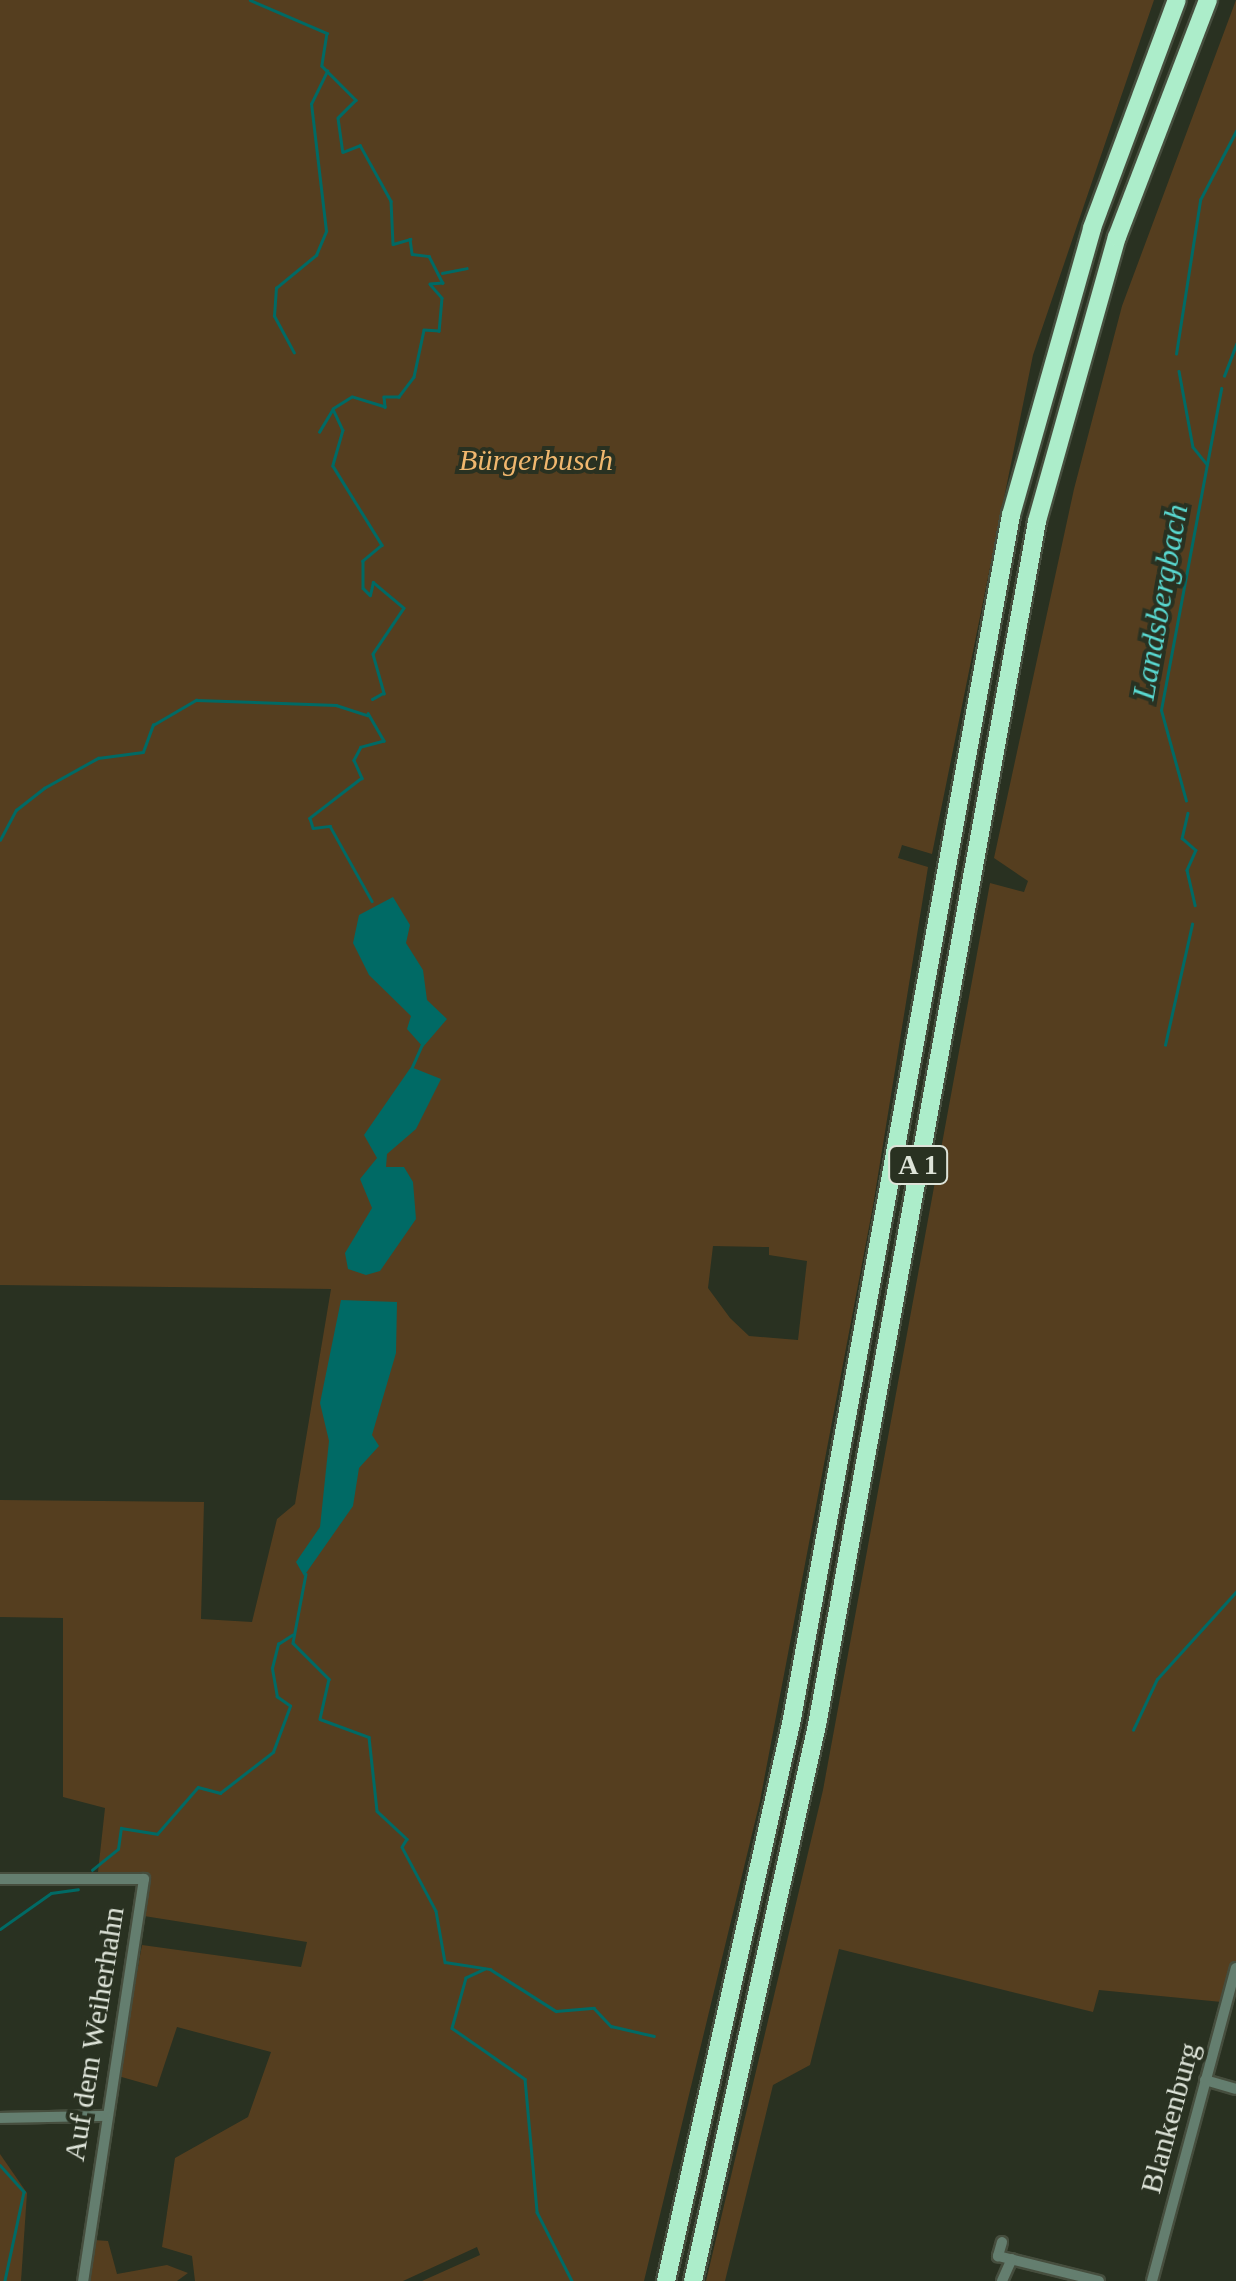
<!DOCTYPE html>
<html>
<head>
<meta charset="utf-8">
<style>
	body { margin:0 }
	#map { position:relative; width:1236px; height:2281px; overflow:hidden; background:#293121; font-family:Georgia,serif }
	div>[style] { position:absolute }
	.green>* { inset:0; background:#553e1f }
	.water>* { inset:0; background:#006a65 }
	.stream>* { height:2.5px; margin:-1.25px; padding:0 1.25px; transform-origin:1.25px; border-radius:1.25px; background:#006a65 }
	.roads { filter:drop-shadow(2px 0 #464e3e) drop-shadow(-2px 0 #464e3e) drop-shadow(0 2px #464e3e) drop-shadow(0 -2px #464e3e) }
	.minor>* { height:10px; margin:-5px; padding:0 5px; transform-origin:5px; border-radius:5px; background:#647e6f }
	.motorway>* { height:18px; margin:-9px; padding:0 9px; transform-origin:9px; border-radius:9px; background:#acedca }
	span { translate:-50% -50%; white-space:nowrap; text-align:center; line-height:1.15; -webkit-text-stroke:8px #293121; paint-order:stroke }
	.shield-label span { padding:2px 8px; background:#293121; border:2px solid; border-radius:8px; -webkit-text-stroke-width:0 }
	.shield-label { font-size:28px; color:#dee4d9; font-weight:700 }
	.park-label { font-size:30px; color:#f0b76e; font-style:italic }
	.street-label { font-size:30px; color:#dee4d9 }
	.water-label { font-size:32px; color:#59d8d0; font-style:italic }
</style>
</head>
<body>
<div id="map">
	<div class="green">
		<div style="clip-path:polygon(evenodd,0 0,1154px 0,1033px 355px,932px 854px,902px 845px,898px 858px,928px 867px,873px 1206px,760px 1801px,644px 2281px,422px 2281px,480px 2255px,477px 2247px,403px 2281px,195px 2281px,192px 2256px,162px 2247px,175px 2158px,248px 2117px,271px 2052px,177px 2027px,157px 2087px,118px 2076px,142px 1945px,301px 1967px,307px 1942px,144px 1916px,150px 1878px,98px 1872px,105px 1808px,63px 1797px,63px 1618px,0 1617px,0 1500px,204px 1502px,201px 1619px,252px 1622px,277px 1519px,295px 1504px,331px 1289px,0 1285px,0 0,713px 1246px,769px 1247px,769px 1255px,807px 1261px,798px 1340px,749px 1336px,730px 1318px,708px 1288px,713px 1246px)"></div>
		<div style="clip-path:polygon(1236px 0,1236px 1987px,1232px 2003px,1099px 1990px,1093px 2012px,839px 1949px,810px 2065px,773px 2085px,725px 2281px,706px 2281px,823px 1790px,990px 883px,1024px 892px,1028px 881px,994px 858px,1074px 489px,1122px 306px)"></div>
		<div style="clip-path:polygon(0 2154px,27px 2193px,21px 2281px,0 2281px)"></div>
		<div style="clip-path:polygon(94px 2240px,108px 2241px,117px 2274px,167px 2265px,188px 2273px,177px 2281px,90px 2281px)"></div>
	</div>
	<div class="water">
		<div style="clip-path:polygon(393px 897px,410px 925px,406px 943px,423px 970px,427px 1000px,447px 1019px,423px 1047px,407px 1029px,411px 1016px,369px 975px,353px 943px,359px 915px)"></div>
		<div style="clip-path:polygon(411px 1067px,441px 1079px,416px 1129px,387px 1154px,386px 1167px,404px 1167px,413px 1182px,416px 1219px,380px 1271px,366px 1275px,348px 1269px,345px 1253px,372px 1208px,360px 1179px,377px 1158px,364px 1135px)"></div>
		<div style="clip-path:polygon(341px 1300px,397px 1302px,396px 1353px,372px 1435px,379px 1446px,359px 1468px,353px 1506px,304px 1576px,296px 1562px,320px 1527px,329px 1441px,320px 1403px)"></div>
	</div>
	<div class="stream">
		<div style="left:250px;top:0;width:84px;rotate:23.2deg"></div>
		<div style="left:327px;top:33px;width:33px;rotate:99deg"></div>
		<div style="left:322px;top:66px;width:48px;rotate:45deg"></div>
		<div style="left:356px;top:100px;width:25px;rotate:135deg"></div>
		<div style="left:338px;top:118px;width:34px;rotate:82deg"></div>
		<div style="left:343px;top:152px;width:18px;rotate:-22deg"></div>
		<div style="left:360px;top:145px;width:64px;rotate:61deg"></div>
		<div style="left:391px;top:201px;width:43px;rotate:87.3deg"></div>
		<div style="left:393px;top:244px;width:18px;rotate:-16deg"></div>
		<div style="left:410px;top:239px;width:15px;rotate:82deg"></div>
		<div style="left:412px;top:254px;width:17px;rotate:7deg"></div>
		<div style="left:429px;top:256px;width:30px;rotate:63deg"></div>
		<div style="left:443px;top:283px;width:13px;rotate:176deg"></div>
		<div style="left:430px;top:284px;width:18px;rotate:49deg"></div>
		<div style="left:442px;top:298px;width:33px;rotate:95deg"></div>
		<div style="left:439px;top:331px;width:15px;rotate:-176deg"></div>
		<div style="left:424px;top:330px;width:48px;rotate:102deg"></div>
		<div style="left:414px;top:377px;width:25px;rotate:127deg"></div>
		<div style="left:399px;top:397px;width:15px;rotate:180deg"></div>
		<div style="left:384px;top:397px;width:10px;rotate:84deg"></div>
		<div style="left:385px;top:407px;width:34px;rotate:-163deg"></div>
		<div style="left:352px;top:397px;width:22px;rotate:148deg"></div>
		<div style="left:333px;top:409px;width:23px;rotate:65deg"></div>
		<div style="left:343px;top:430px;width:37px;rotate:106deg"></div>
		<div style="left:333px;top:466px;width:93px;rotate:58.2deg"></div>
		<div style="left:382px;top:545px;width:25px;rotate:140deg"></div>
		<div style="left:363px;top:561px;width:27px;rotate:90deg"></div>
		<div style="left:363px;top:588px;width:10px;rotate:45deg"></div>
		<div style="left:370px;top:595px;width:13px;rotate:-77deg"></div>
		<div style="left:373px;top:582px;width:40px;rotate:40deg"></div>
		<div style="left:404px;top:608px;width:55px;rotate:124deg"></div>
		<div style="left:373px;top:654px;width:41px;rotate:74.2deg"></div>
		<div style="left:384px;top:693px;width:13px;rotate:151deg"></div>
		<div style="left:442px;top:273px;width:25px;rotate:-11deg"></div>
		<div style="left:294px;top:353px;width:42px;rotate:-118.4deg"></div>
		<div style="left:274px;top:316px;width:28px;rotate:-86deg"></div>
		<div style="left:276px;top:288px;width:52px;rotate:-39.5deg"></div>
		<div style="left:316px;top:255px;width:26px;rotate:-67deg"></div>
		<div style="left:326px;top:231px;width:128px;rotate:-96.7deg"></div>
		<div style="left:311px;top:104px;width:37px;rotate:-64deg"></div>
		<div style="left:1176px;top:354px;width:156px;rotate:-81.1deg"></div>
		<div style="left:1200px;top:200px;width:78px;rotate:-62.4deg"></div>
		<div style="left:1179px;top:371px;width:77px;rotate:79.6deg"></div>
		<div style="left:1193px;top:447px;width:22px;rotate:51deg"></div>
		<div style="left:1224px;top:376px;width:34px;rotate:-69deg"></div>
		<div style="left:319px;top:432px;width:27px;rotate:-59deg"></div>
		<div style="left:368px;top:713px;width:32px;rotate:60deg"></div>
		<div style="left:384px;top:741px;width:24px;rotate:165deg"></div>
		<div style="left:361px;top:747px;width:15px;rotate:118deg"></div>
		<div style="left:354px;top:760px;width:20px;rotate:66deg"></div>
		<div style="left:362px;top:778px;width:66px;rotate:142.4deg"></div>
		<div style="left:310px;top:818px;width:10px;rotate:73deg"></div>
		<div style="left:313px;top:828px;width:17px;rotate:-7deg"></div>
		<div style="left:330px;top:826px;width:86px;rotate:60.8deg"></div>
		<div style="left:1186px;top:801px;width:94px;rotate:-105.4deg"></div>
		<div style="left:1161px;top:710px;width:327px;rotate:-79.4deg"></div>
		<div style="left:1188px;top:813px;width:26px;rotate:103deg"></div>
		<div style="left:1182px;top:838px;width:18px;rotate:41deg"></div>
		<div style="left:1196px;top:850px;width:22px;rotate:114deg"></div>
		<div style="left:1187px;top:870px;width:36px;rotate:77deg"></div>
		<div style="left:0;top:840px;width:34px;rotate:-62deg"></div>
		<div style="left:16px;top:810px;width:36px;rotate:-38deg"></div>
		<div style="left:44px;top:788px;width:62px;rotate:-29.1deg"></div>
		<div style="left:98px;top:758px;width:45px;rotate:-7.6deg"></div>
		<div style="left:143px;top:752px;width:29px;rotate:-70deg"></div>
		<div style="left:153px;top:725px;width:50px;rotate:-30.2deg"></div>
		<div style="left:196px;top:700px;width:140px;rotate:2deg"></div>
		<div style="left:336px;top:705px;width:33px;rotate:18deg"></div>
		<div style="left:1165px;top:1045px;width:124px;rotate:-77.4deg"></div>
		<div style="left:412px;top:1067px;width:24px;rotate:-66deg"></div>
		<div style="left:306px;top:1574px;width:70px;rotate:100.7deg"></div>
		<div style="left:293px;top:1643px;width:51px;rotate:45deg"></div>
		<div style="left:329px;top:1679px;width:41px;rotate:102.7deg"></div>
		<div style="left:320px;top:1719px;width:52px;rotate:20.2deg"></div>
		<div style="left:369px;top:1737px;width:74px;rotate:83.8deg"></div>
		<div style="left:377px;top:1811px;width:41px;rotate:43deg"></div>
		<div style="left:407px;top:1839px;width:9px;rotate:122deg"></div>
		<div style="left:402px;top:1847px;width:72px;rotate:62deg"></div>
		<div style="left:436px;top:1911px;width:52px;rotate:80deg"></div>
		<div style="left:445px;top:1962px;width:46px;rotate:8.8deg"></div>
		<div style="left:490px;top:1969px;width:78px;rotate:32.5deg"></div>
		<div style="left:556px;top:2011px;width:38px;rotate:-5deg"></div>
		<div style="left:594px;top:2008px;width:25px;rotate:47deg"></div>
		<div style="left:611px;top:2026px;width:44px;rotate:13.1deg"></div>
		<div style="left:1133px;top:1730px;width:56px;rotate:-64.8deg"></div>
		<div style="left:1157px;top:1679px;width:118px;rotate:-47.8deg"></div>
		<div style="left:92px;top:1870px;width:33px;rotate:-39deg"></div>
		<div style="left:118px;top:1849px;width:21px;rotate:-82deg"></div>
		<div style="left:121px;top:1828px;width:36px;rotate:9deg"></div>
		<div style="left:157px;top:1834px;width:62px;rotate:-48.9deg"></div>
		<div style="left:198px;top:1787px;width:23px;rotate:15deg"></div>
		<div style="left:220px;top:1793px;width:67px;rotate:-37.7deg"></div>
		<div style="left:273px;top:1752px;width:49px;rotate:-69.7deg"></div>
		<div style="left:290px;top:1706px;width:16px;rotate:-145deg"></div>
		<div style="left:277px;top:1697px;width:29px;rotate:-100deg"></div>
		<div style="left:272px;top:1668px;width:25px;rotate:-76deg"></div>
		<div style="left:278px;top:1644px;width:17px;rotate:-33deg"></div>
		<div style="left:0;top:1929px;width:62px;rotate:-35.2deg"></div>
		<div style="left:51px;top:1893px;width:27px;rotate:-8deg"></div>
		<div style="left:485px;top:1969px;width:21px;rotate:155deg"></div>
		<div style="left:466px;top:1978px;width:52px;rotate:105.6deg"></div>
		<div style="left:452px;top:2028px;width:89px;rotate:34.9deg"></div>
		<div style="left:525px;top:2079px;width:134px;rotate:84.8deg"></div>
		<div style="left:537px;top:2212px;width:77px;rotate:63.1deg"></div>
		<div style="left:0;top:2165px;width:36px;rotate:48deg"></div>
		<div style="left:24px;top:2192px;width:91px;rotate:102.1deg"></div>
	</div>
	<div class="roads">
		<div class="minor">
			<div style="left:0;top:1879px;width:144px"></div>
			<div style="left:144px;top:1879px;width:407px;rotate:98.6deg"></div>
			<div style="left:1205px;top:2080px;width:32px;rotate:16deg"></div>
			<div style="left:0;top:2118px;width:106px;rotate:-1.1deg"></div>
			<div style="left:1002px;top:2242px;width:15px;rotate:106deg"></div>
			<div style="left:998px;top:2256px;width:104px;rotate:13.9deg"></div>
			<div style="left:1002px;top:2281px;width:24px;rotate:-66deg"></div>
			<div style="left:1152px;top:2281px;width:324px;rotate:-75deg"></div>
		</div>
		<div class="motorway">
			<div style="left:666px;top:2281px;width:576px;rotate:-77.36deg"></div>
			<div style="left:792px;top:1719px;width:1224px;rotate:-79.69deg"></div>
			<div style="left:1011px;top:515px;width:298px;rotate:-74.2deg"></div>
			<div style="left:1092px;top:228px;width:243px;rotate:-69.6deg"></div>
			<div style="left:693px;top:2281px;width:570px;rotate:-77.43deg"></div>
			<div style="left:817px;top:1725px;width:1224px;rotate:-79.64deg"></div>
			<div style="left:1037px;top:521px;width:295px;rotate:-74.3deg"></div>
			<div style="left:1117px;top:237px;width:254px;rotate:-69deg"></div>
		</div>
	</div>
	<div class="shield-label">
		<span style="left:918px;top:1165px">A 1</span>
	</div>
	<div class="park-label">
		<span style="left:536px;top:460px">Bürgerbusch</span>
	</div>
	<div class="street-label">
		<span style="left:94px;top:2034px;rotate:-81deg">Auf dem Weiherhahn</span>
		<span style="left:1170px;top:2118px;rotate:-75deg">Blankenburg</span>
	</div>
	<div class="water-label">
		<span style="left:1160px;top:602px;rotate:-80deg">Landsbergbach</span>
	</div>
</div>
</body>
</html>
